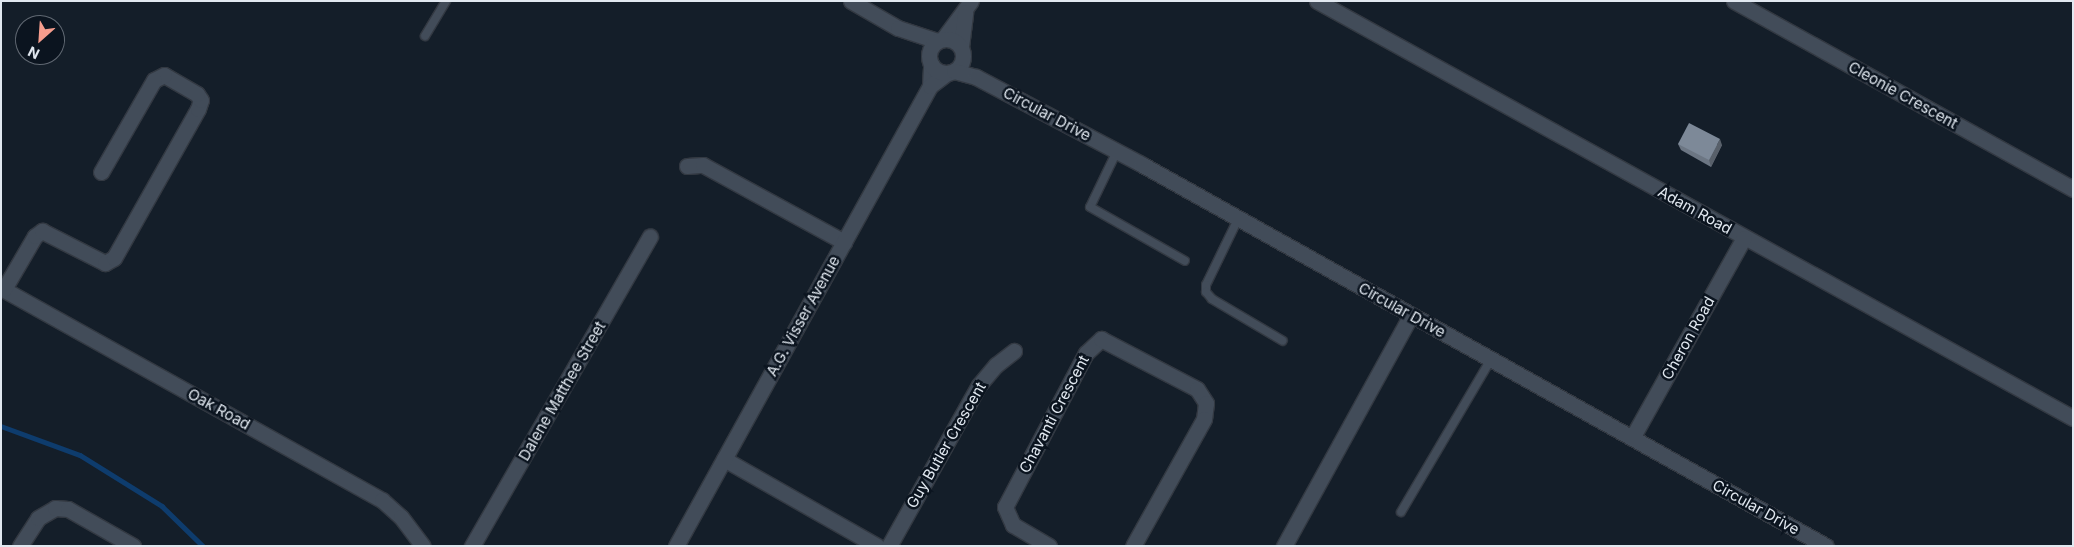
<!DOCTYPE html>
<html>
<head>
<meta charset="utf-8">
<style>
	body { margin:0 }
	#map { position:relative; width:2074px; height:547px; overflow:hidden; background:#141e29; font-family:Inter,sans-serif }
	div>[style] { position:absolute }
	.stream>* { height:4.5px; margin:-2.25px; padding:0 2.25px; transform-origin:2.25px; border-radius:2.25px; background:#0e3c6d }
	.roads { filter:drop-shadow(1px 0 #333942) drop-shadow(-1px 0 #333942) drop-shadow(0 1px #333942) drop-shadow(0 -1px #333942) }
	.lane>* { height:8px; margin:-4px; padding:0 4px; transform-origin:4px; border-radius:4px; background:#424c59 }
	.street>* { height:15px; margin:-7.5px; padding:0 7.5px; transform-origin:7.5px; border-radius:7.5px; background:#424c59 }
	.secondary>* { height:15px; margin:-7.5px; padding:0 7.5px; transform-origin:7.5px; border-radius:7.5px; background:#424c59 }
	.secondary>.ring { margin:-7.5px; padding:0; box-sizing:content-box; background:none; border:15px solid #424c59; border-radius:50% }
	.wall>* { inset:0; background:#6c7683 }
	.shaded-wall>* { inset:0; background:#58606a }
	.building>* { inset:0; background:#7d8998 }
	span { translate:-50% -50%; white-space:nowrap; text-align:center; line-height:1.15; -webkit-text-stroke:5px #0b141f; paint-order:stroke }
	.street-label { font-size:15px; color:#e1e8f0 }
	.frame { position:absolute; inset:0; border:2px solid #e1e8f0; pointer-events:none }
	.north { position:absolute; left:15px; top:15px; width:50px; height:50px; box-sizing:border-box; background:#0b141f; border:1px solid #616973; border-radius:50%; rotate:206deg; font-size:14px; font-weight:700; line-height:20px; text-align:center; color:#e1e8f0 }
	.north::after { content:''; display:block; margin:auto; width:18px; height:22px; background:#f59d8d; clip-path:polygon(50% 0,100% 100%,50% 72%,0 100%) }
</style>
</head>
<body>
<div id="map">
	<div class="stream">
		<div style="left:1px;top:426px;width:84px;rotate:20.2deg"></div>
		<div style="left:80px;top:455px;width:97px;rotate:31.9deg"></div>
		<div style="left:162px;top:506px;width:57px;rotate:44.3deg"></div>
	</div>
	<div class="roads">
		<div class="lane">
			<div style="left:425px;top:36px;width:41px;rotate:-59deg"></div>
			<div style="left:1117px;top:151px;width:62px;rotate:115.7deg"></div>
			<div style="left:1090px;top:207px;width:109px;rotate:29.6deg"></div>
			<div style="left:1238px;top:219px;width:73px;rotate:115.9deg"></div>
			<div style="left:1206px;top:285px;width:7px;rotate:90deg"></div>
			<div style="left:1206px;top:292px;width:9px;rotate:49deg"></div>
			<div style="left:1212px;top:299px;width:82px;rotate:30.6deg"></div>
			<div style="left:1401px;top:512px;width:178px;rotate:-59.5deg"></div>
		</div>
		<div class="street">
			<div style="left:1317px;top:1px;width:863px;rotate:28.88deg"></div>
			<div style="left:1734px;top:1px;width:388px;rotate:29deg"></div>
			<div style="left:943px;top:39px;width:47px;rotate:-53.6deg"></div>
			<div style="left:961px;top:47px;width:35px;rotate:-83deg"></div>
			<div style="left:930px;top:86px;width:22px;rotate:-87deg"></div>
			<div style="left:687px;top:166px;width:16px;rotate:-4deg"></div>
			<div style="left:703px;top:165px;width:161px;rotate:28.6deg"></div>
			<div style="left:1px;top:288px;width:436px;rotate:29.1deg"></div>
			<div style="left:382px;top:500px;width:25px;rotate:42deg"></div>
			<div style="left:401px;top:517px;width:36px;rotate:53deg"></div>
			<div style="left:4px;top:289px;width:61px;rotate:-59.7deg"></div>
			<div style="left:35px;top:236px;width:9px;rotate:-36deg"></div>
			<div style="left:42px;top:231px;width:71px;rotate:26.9deg"></div>
			<div style="left:105px;top:263px;width:10px;rotate:-29deg"></div>
			<div style="left:114px;top:258px;width:171px;rotate:-60.6deg"></div>
			<div style="left:198px;top:109px;width:9px;rotate:-72deg"></div>
			<div style="left:201px;top:100px;width:7px;rotate:-124deg"></div>
			<div style="left:197px;top:94px;width:38px;rotate:-150deg"></div>
			<div style="left:164px;top:75px;width:11px;rotate:153deg"></div>
			<div style="left:154px;top:80px;width:106px;rotate:119.9deg"></div>
			<div style="left:1632px;top:438px;width:229px;rotate:-60.8deg"></div>
			<div style="left:724px;top:459px;width:176px;rotate:29.6deg"></div>
			<div style="left:20px;top:546px;width:33px;rotate:-57deg"></div>
			<div style="left:38px;top:518px;width:20px;rotate:-30deg"></div>
			<div style="left:55px;top:508px;width:13px;rotate:4deg"></div>
			<div style="left:68px;top:509px;width:75px;rotate:29.6deg"></div>
			<div style="left:472px;top:546px;width:357px;rotate:-60.1deg"></div>
			<div style="left:676px;top:546px;width:525px;rotate:-61.09deg"></div>
			<div style="left:930px;top:86px;width:21px;rotate:-37deg"></div>
			<div style="left:889px;top:546px;width:184px;rotate:-60.8deg"></div>
			<div style="left:979px;top:385px;width:26px;rotate:-50deg"></div>
			<div style="left:996px;top:365px;width:23px;rotate:-38deg"></div>
			<div style="left:1049px;top:546px;width:42px;rotate:-149.7deg"></div>
			<div style="left:1013px;top:525px;width:20px;rotate:-114deg"></div>
			<div style="left:1005px;top:507px;width:174px;rotate:-62.3deg"></div>
			<div style="left:1086px;top:353px;width:21px;rotate:-43deg"></div>
			<div style="left:1101px;top:339px;width:108px;rotate:27.5deg"></div>
			<div style="left:1197px;top:389px;width:17px;rotate:57deg"></div>
			<div style="left:1206px;top:403px;width:16px;rotate:97deg"></div>
			<div style="left:1204px;top:419px;width:145px;rotate:119.2deg"></div>
			<div style="left:1284px;top:546px;width:264px;rotate:-61.2deg"></div>
		</div>
		<div class="secondary">
			<div style="left:851px;top:1px;width:54px;rotate:29.9deg"></div>
			<div style="left:898px;top:28px;width:41px;rotate:18.4deg"></div>
			<div class="ring" style="left:929px;top:39px;width:19px;height:19px"></div>
			<div style="left:954px;top:71px;width:23px;rotate:15deg"></div>
			<div style="left:976px;top:77px;width:187px;rotate:27.8deg"></div>
			<div style="left:1141px;top:164px;width:784px;rotate:29.15deg"></div>
		</div>
	</div>
	<div class="wall">
		<div style="clip-path:polygon(1678px 144px,1722px 145px,1711px 167px,1681px 150px)"></div>
	</div>
	<div class="shaded-wall">
		<div style="clip-path:polygon(1720px 139px,1722px 145px,1711px 167px,1709px 160px)"></div>
	</div>
	<div class="building">
		<div style="clip-path:polygon(1689px 123px,1720px 139px,1709px 160px,1678px 144px)"></div>
	</div>
	<div class="street-label">
		<span style="left:1903px;top:95px;rotate:29deg">Cleonie Crescent</span>
		<span style="left:1047px;top:114px;rotate:28deg">Circular Drive</span>
		<span style="left:1695px;top:210px;rotate:29deg">Adam Road</span>
		<span style="left:1402px;top:310px;rotate:29deg">Circular Drive</span>
		<span style="left:803px;top:316px;rotate:-61deg">A.G. Visser Avenue</span>
		<span style="left:1688px;top:338px;rotate:-61deg">Cheron Road</span>
		<span style="left:562px;top:391px;rotate:-60deg">Dalene Matthee Street</span>
		<span style="left:219px;top:409px;rotate:29deg">Oak Road</span>
		<span style="left:1054px;top:414px;rotate:-62deg">Chavanti Crescent</span>
		<span style="left:946px;top:445px;rotate:-60deg">Guy Butler Crescent</span>
		<span style="left:1756px;top:507px;rotate:29deg">Circular Drive</span>
	</div>
	<div class="frame"></div>
	<div class="north">N</div>
</div>
</body>
</html>
